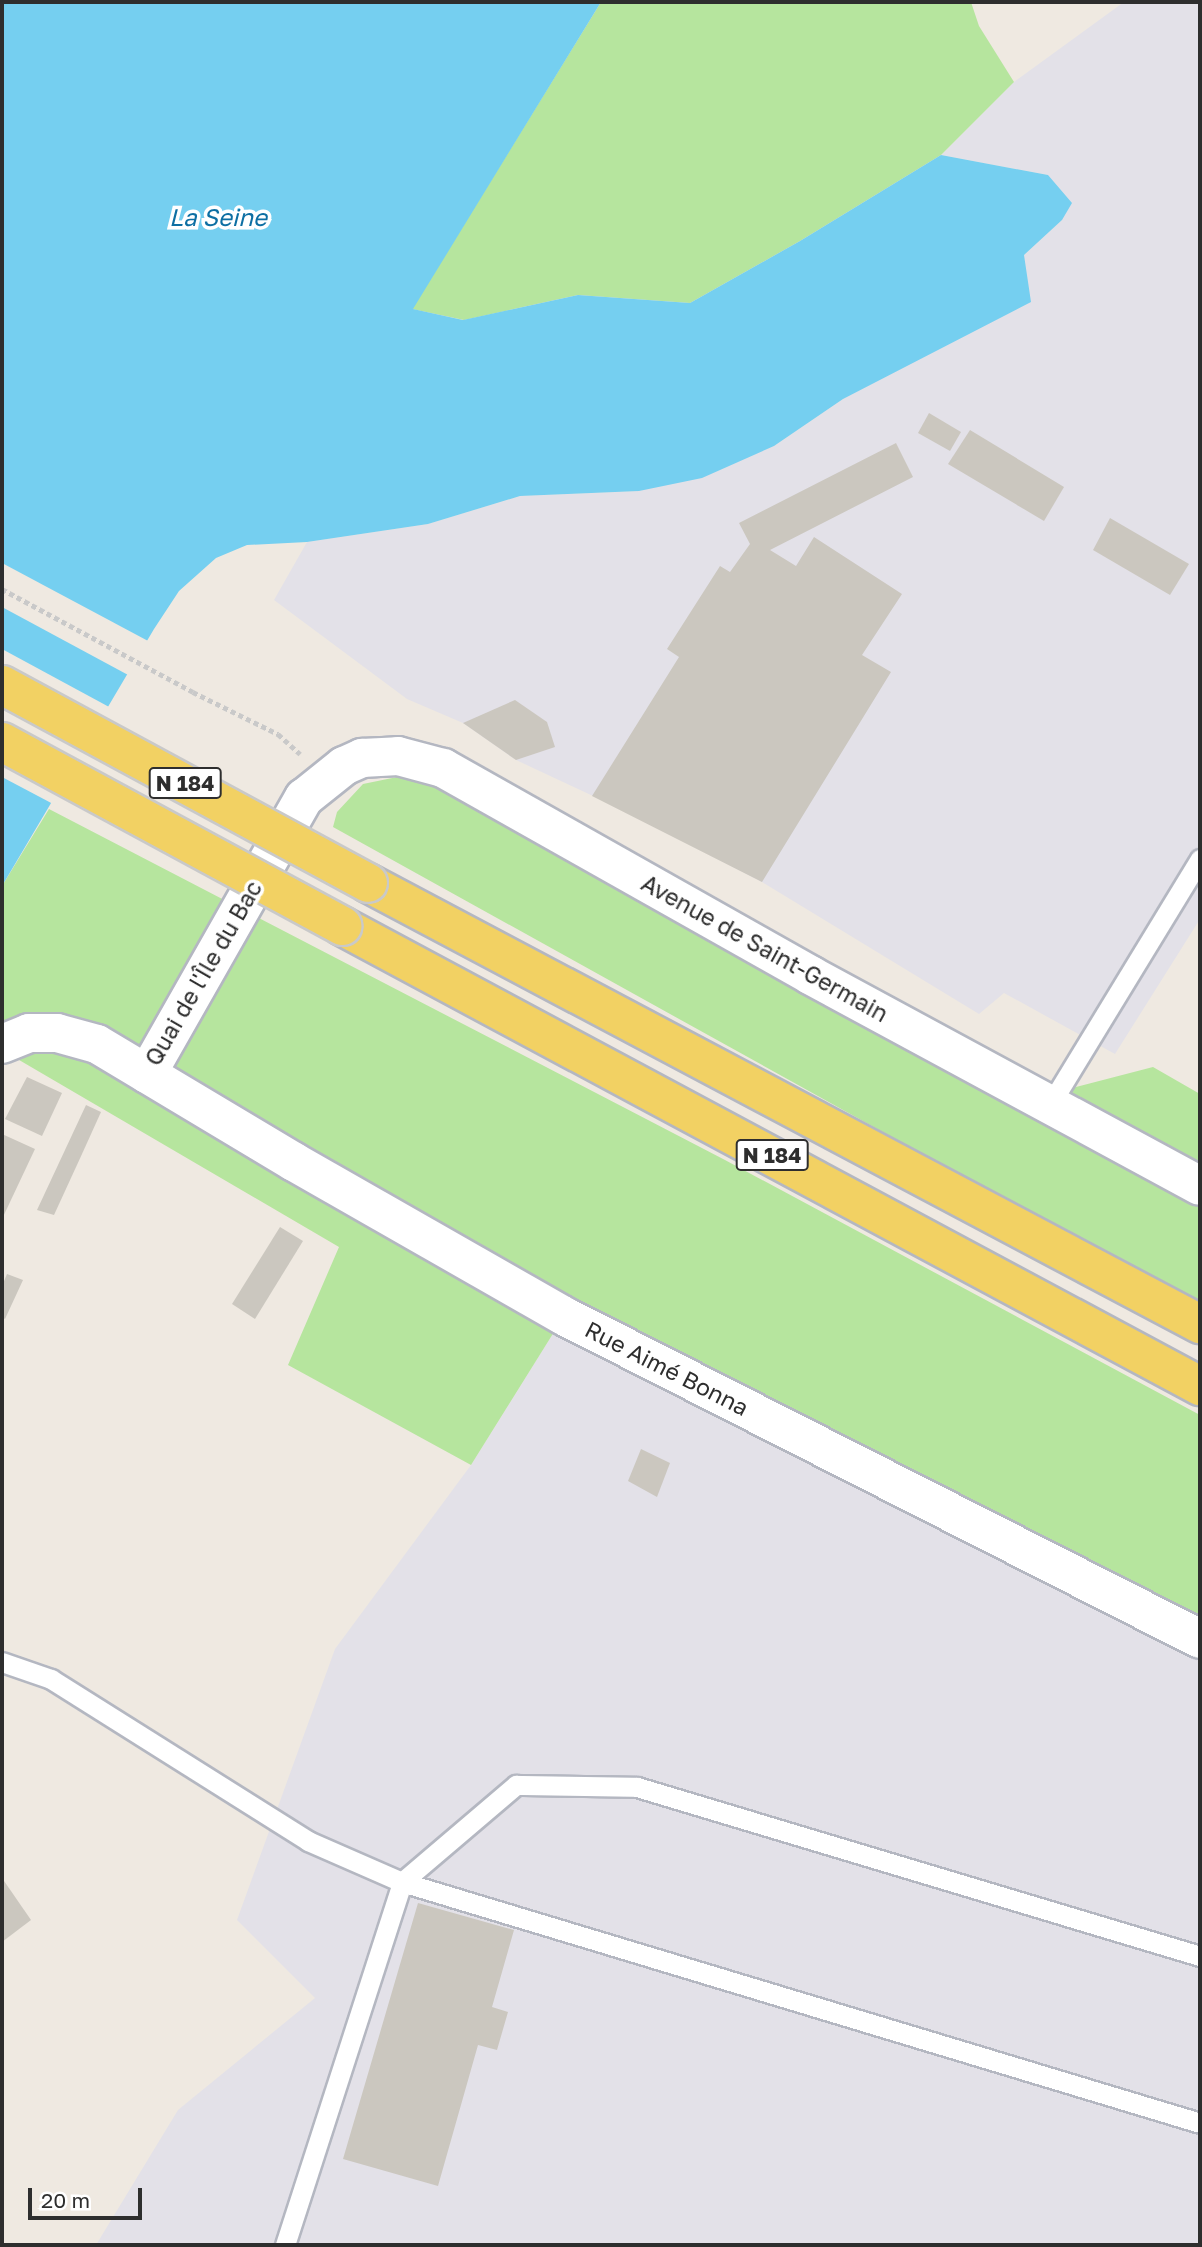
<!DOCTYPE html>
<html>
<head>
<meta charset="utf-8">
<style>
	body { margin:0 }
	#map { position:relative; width:1202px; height:2247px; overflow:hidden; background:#efe9e1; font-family:"Golos Text",sans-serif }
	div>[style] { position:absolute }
	.industrial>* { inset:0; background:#e3e1e8 }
	.green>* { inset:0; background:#b6e59e }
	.water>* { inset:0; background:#75cff0 }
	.pier>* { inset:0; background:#efe9e1 }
	.building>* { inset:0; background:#cbc7bf }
	.path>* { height:4.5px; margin-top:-2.25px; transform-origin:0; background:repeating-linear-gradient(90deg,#c9c9c9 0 5px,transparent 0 8.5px) }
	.roads { filter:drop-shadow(2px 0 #b4b7c1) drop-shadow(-2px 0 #b4b7c1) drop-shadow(0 2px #b4b7c1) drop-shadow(0 -2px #b4b7c1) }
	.service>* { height:19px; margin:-9.5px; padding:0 9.5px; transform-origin:9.5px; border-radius:9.5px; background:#fff }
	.minor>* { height:38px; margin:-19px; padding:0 19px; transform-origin:19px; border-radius:19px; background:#fff }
	.primary>* { height:38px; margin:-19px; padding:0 19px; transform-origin:19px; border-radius:19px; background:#f2d163 }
	.bridges { filter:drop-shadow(2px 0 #c9c9c9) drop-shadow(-2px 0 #c9c9c9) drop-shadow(0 2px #c9c9c9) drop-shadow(0 -2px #c9c9c9) }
	.primary-bridge>* { height:38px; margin:-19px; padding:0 19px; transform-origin:19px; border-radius:19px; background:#f2d163 }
	span { translate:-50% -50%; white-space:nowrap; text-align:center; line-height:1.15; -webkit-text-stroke:7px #fff; paint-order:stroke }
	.shield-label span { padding:2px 5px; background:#fff; border:2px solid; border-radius:5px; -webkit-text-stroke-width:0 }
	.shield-label { font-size:21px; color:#2e2e2e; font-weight:700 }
	.street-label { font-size:23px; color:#2e2e2e }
	.water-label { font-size:24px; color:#0d6fa3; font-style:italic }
	.frame { position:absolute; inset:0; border:4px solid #2e2e2e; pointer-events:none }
	.scale { position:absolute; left:28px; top:2188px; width:114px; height:32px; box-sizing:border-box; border:4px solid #2e2e2e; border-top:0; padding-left:9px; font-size:21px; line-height:24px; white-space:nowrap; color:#2e2e2e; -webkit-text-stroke:5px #fff; paint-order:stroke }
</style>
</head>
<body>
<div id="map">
	<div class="industrial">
		<div style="clip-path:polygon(1124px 2px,1200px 2px,1200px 919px,1115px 1054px,1004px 993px,979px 1014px,762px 882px,638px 817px,516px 760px,463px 723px,407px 699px,274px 600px,307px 542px,428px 524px,520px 496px,639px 491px,774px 446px,843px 399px,1024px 255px,1062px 220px,1048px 175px,941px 155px,1014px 82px)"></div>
		<div style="clip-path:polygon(564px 1316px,1200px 1639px,1200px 2245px,96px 2245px,178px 2110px,315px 1998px,237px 1920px,335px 1649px,471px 1465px)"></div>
	</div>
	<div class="green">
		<div style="clip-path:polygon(601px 2px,971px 2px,979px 26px,1014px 82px,941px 155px,800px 241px,690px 303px,578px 295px,464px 320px,412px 309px)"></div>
		<div style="clip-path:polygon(402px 776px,419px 777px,1026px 1100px,1153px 1067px,1200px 1094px,1200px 1302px,908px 1146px,333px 827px,337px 812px,363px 784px)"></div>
		<div style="clip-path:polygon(49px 809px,725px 1160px,1200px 1415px,1200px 1639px,564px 1316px,471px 1465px,288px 1365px,339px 1247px,2px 1050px,2px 886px)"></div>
	</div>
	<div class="water">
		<div style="clip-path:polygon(2px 2px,601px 2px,413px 309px,463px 320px,578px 295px,690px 303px,800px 241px,941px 155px,1048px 175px,1072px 203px,1062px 220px,1024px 255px,1031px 302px,843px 399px,774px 446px,702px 478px,639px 491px,520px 496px,428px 524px,307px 542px,247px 545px,216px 558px,179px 591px,154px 629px,2px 886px)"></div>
	</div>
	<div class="pier">
		<div style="clip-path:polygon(2px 563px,150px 642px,130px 676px,2px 607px)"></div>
		<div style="clip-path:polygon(2px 649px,111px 708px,55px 805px,2px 777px)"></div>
	</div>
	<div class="building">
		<div style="clip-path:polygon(929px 413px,961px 432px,950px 451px,918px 433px)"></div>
		<div style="clip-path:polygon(970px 430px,1064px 487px,1044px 521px,948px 464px)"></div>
		<div style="clip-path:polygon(896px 443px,913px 477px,770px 550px,796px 566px,814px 537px,902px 594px,862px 655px,891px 672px,762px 882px,592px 796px,679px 657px,667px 649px,720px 566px,730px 572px,750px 544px,739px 523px)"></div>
		<div style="clip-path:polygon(1110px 518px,1189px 564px,1170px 595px,1093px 550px)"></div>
		<div style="clip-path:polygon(515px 700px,547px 722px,555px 747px,516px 760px,463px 723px)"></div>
		<div style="clip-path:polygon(27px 1077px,62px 1093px,42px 1136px,5px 1119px)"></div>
		<div style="clip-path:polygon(86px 1105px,101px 1112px,82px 1154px,54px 1215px,37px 1210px)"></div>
		<div style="clip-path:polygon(2px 1134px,35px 1149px,2px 1219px)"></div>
		<div style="clip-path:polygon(280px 1227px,303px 1241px,255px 1319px,232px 1304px)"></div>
		<div style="clip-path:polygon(7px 1274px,23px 1280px,5px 1319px,2px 1317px,2px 1286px)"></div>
		<div style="clip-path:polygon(641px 1449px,670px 1463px,657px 1497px,628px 1481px)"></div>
		<div style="clip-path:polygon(2px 1878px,31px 1920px,2px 1942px)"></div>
		<div style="clip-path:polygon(418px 1903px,514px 1930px,492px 2007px,508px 2012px,497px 2050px,478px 2045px,438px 2186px,343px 2159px)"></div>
	</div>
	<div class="path">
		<div style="left:2px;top:589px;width:217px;rotate:28.3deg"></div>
		<div style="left:193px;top:692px;width:95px;rotate:26.3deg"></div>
		<div style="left:278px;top:734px;width:30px;rotate:42deg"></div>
	</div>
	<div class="roads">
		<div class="service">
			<div style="left:1051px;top:1103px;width:286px;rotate:-58.6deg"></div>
			<div style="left:2px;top:1662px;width:52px;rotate:19.1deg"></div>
			<div style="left:51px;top:1679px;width:304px;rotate:32.2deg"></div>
			<div style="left:308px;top:1841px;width:103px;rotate:23.6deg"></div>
			<div style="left:402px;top:1882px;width:150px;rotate:-40.4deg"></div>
			<div style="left:516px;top:1785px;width:121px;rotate:0.9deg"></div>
			<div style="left:637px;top:1787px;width:588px;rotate:16.71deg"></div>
			<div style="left:285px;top:2245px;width:381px;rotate:-72.1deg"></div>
			<div style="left:402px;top:1882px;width:834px;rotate:16.8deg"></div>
		</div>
		<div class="minor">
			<div style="left:2px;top:1044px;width:29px;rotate:-22deg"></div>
			<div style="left:29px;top:1033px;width:28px"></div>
			<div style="left:57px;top:1033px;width:41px;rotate:15.4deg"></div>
			<div style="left:97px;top:1044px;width:230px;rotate:30.9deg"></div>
			<div style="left:294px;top:1162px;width:311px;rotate:29.7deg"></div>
			<div style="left:564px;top:1316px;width:713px;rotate:26.92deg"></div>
			<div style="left:147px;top:1074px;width:318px;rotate:-60.4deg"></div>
			<div style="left:304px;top:798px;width:51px;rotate:-38.7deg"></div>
			<div style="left:344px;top:766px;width:20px;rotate:-24deg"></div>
			<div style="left:362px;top:758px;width:36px;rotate:-3deg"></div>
			<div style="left:398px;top:756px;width:47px;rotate:14.9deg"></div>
			<div style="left:443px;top:768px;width:421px;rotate:29.4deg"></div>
			<div style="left:810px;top:975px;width:443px;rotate:28.4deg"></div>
		</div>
		<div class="primary">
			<div style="left:368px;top:883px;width:942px;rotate:27.93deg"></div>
			<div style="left:342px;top:926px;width:974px;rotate:28.2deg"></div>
		</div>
	</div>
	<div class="bridges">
		<div class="primary-bridge">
			<div style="left:2px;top:685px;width:416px;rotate:28.4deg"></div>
			<div style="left:2px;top:742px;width:387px;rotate:28.4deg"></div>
		</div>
	</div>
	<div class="shield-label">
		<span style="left:185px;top:783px">N 184</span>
		<span style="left:772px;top:1155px">N 184</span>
	</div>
	<div class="street-label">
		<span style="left:765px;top:948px;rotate:29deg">Avenue de Saint-Germain</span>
		<span style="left:203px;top:973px;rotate:-60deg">Quai de l'Île du Bac</span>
		<span style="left:667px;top:1368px;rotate:27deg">Rue Aimé Bonna</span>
	</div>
	<div class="water-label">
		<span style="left:218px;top:217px">La Seine</span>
	</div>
	<div class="frame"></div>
	<div class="scale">20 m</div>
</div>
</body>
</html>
